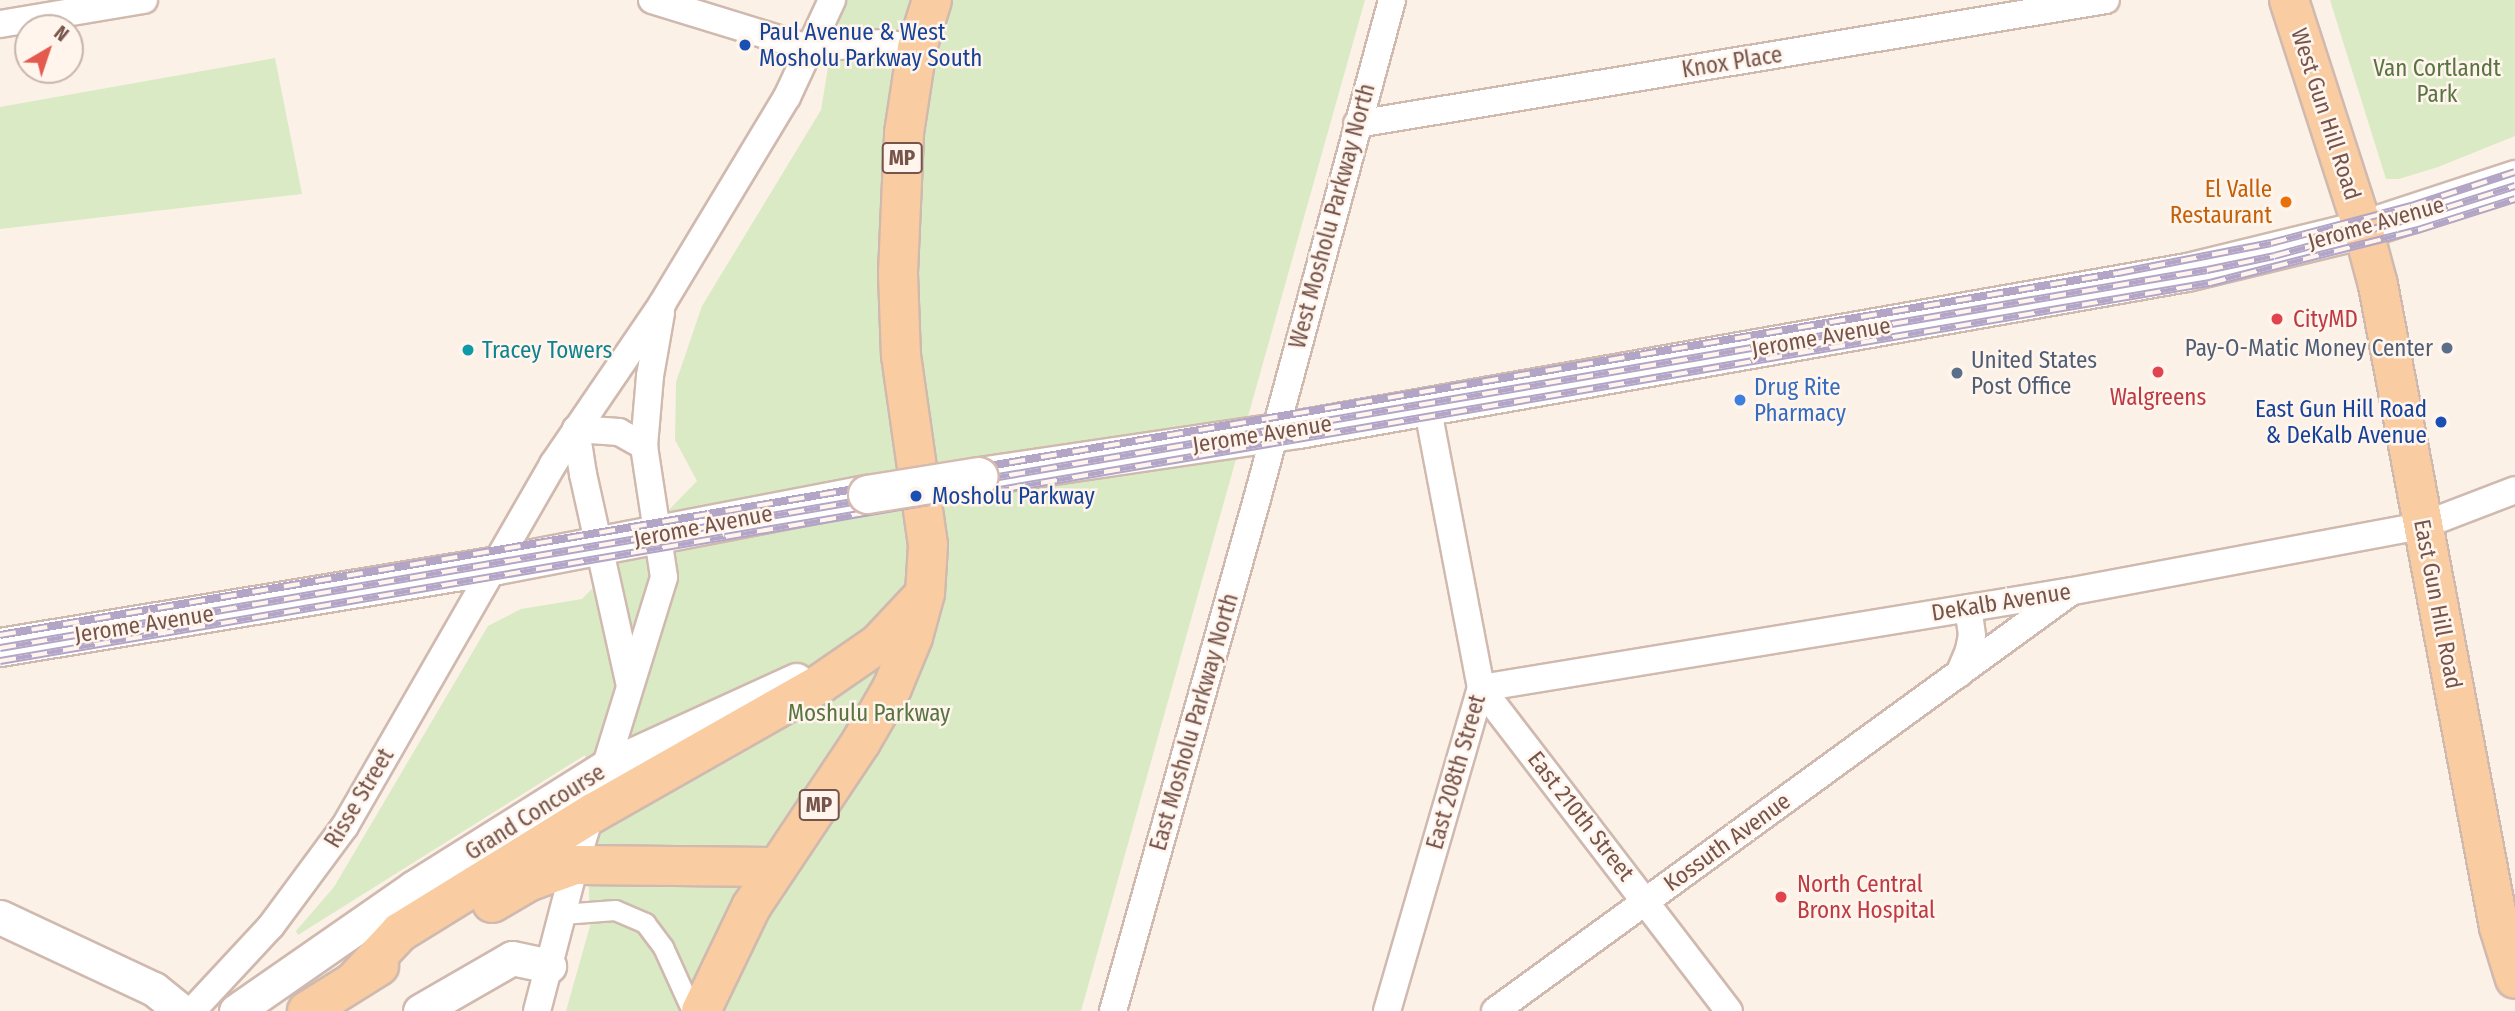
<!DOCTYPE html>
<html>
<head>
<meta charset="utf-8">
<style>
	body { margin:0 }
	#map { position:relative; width:2515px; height:1011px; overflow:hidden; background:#fcf1e7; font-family:"Fira Sans Condensed",sans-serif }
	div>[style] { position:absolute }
	.green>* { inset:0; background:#d9eac5 }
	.roads { filter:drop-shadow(2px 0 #d0b9af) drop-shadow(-2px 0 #d0b9af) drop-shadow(0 2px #d0b9af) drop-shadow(0 -2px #d0b9af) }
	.pedestrian>* { height:19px; margin:-9.5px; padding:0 9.5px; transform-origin:9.5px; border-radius:9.5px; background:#fff }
	.minor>* { height:26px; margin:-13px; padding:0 13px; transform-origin:13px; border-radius:13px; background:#fff }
	.tertiary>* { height:33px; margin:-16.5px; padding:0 16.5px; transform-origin:16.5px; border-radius:16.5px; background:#fff }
	.secondary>* { height:37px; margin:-18.5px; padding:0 18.5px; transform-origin:18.5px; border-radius:18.5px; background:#fff }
	.primary>* { height:38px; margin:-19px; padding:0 19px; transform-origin:19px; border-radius:19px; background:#f9cca1 }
	.rail>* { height:8px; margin-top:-4px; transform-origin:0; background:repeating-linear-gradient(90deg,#fff5ed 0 16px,#b2a5c6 0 32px); box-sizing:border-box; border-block:2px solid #b2a5c6 }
	.bridges { filter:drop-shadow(2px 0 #d6baaf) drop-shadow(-2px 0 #d6baaf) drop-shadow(0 2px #d6baaf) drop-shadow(0 -2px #d6baaf) }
	.secondary-bridge>* { height:37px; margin:-18.5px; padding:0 18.5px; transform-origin:18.5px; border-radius:18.5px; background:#fff }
	.dots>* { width:19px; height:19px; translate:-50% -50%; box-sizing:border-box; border:4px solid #fff5ed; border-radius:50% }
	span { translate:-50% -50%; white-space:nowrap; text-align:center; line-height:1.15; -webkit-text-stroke:5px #fff5ed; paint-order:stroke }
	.shield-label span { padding:2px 5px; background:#fff5ed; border:2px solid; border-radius:5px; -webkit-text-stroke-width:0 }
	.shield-label { font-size:21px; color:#76544b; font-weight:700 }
	.transit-label { font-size:23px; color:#164399 }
	.left { translate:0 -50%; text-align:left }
	.right { translate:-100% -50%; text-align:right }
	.street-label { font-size:23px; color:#76544b }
	.park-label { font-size:23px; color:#587541 }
	.food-label { font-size:23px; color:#c56008 }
	.health-label { font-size:23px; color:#be3a42 }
	.service-label { font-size:23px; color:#4e5e75 }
	.culture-label { font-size:23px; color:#0d838f }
	.shop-label { font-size:23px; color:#366cbe }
	.north { position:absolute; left:14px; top:14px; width:70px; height:70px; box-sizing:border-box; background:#fff5ed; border:2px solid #c8b5ac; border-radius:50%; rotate:39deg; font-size:19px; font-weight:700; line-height:28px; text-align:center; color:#76544b }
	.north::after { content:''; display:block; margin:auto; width:24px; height:32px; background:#e45a4e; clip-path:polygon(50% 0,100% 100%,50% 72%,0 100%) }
</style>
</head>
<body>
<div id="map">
	<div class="green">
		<div style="clip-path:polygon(839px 0,1365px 0,1081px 1011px,566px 1011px,590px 926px,585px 755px,298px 935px,296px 931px,334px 887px,488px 626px,521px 609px,582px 599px,697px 481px,675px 440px,676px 382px,702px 306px,821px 110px)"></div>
		<div style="clip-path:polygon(2330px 0,2515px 0,2515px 136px,2438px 167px,2399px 179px,2386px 179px)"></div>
		<div style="clip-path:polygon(275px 58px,302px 194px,0 229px,0 107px)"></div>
	</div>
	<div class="roads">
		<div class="pedestrian">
			<div style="left:562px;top:914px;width:53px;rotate:-4.3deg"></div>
			<div style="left:615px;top:910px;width:33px;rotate:23deg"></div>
			<div style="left:645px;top:923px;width:30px;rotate:53deg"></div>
			<div style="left:663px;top:947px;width:70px;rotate:65.6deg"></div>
		</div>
		<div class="minor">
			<div style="left:652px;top:0;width:163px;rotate:17.1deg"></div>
			<div style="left:808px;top:48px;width:76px;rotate:-3.8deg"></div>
			<div style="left:884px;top:43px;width:33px;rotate:9deg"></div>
			<div style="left:0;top:24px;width:146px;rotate:-9.5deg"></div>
			<div style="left:1357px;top:124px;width:759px;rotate:-9.4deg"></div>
			<div style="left:576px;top:429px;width:46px;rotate:81.2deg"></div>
			<div style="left:583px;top:474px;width:217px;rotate:77.5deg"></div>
			<div style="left:576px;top:429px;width:43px;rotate:4deg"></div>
			<div style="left:619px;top:432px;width:29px;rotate:29deg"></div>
			<div style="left:1959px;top:674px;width:26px;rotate:-67deg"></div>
			<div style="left:1969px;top:650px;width:15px;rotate:-79deg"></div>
			<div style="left:1972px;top:635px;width:27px;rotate:-98deg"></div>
			<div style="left:1481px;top:688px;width:600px;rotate:-9.31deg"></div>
			<div style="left:2073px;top:591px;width:357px;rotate:-10.6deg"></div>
			<div style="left:2424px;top:525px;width:97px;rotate:-21deg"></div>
			<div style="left:1481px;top:688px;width:407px;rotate:52.5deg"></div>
			<div style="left:192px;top:1011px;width:116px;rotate:-47.1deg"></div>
			<div style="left:271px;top:926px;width:124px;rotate:-53.5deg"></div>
			<div style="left:345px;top:826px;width:418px;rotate:-60.1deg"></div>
			<div style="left:553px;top:464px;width:194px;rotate:-55.7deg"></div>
			<div style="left:662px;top:304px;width:242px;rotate:-58.9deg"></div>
			<div style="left:787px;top:97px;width:107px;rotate:-65.1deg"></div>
			<div style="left:537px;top:1011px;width:151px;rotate:-75.4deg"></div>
			<div style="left:575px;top:865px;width:301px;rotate:-72.8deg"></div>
			<div style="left:664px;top:577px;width:133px;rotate:-98.7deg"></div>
			<div style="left:644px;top:446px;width:70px;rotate:-85.1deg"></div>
			<div style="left:650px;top:376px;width:64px;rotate:-80.1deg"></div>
			<div style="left:1113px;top:1011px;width:532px;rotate:-74.29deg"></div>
			<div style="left:1257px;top:499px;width:517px;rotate:-74.86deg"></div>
			<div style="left:1387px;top:1011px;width:336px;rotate:-73.8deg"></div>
			<div style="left:1481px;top:688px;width:287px;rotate:-100.8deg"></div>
			<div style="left:1495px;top:1011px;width:709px;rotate:-36.05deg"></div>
		</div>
		<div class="tertiary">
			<div style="left:0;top:917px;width:170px;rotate:25.1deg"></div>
			<div style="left:154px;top:989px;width:35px;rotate:39deg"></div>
			<div style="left:236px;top:1011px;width:216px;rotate:-34.8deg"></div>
			<div style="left:413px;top:888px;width:228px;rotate:-32.1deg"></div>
			<div style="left:606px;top:767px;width:209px;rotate:-24.6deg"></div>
			<div style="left:420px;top:1011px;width:106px;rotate:-29.9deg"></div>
			<div style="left:512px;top:958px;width:38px;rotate:12deg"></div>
		</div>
		<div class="secondary">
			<div style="left:979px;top:476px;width:322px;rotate:-8.4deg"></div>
			<div style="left:1298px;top:429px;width:903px;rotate:-10.02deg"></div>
			<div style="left:2187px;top:272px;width:181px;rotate:-13.7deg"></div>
			<div style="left:2363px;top:229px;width:160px;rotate:-18.2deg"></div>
			<div style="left:0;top:647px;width:504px;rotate:-9.37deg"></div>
			<div style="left:497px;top:565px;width:377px;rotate:-10.9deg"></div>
		</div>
		<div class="primary">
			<div style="left:2289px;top:0;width:241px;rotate:72.1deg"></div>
			<div style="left:2363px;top:229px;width:58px;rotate:75deg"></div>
			<div style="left:2378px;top:285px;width:653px;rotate:79.33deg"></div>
			<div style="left:2499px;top:927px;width:54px;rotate:72.9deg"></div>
			<div style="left:492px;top:903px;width:44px;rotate:-30.1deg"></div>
			<div style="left:530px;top:881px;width:48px;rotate:-19.6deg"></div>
			<div style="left:575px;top:865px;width:201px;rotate:0.6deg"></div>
			<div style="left:357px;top:978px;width:63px;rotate:-46.9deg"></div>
			<div style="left:400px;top:932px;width:227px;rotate:-31.7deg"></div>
			<div style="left:593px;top:813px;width:261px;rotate:-29.6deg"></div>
			<div style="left:820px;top:684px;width:70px;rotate:-34.6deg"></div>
			<div style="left:878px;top:644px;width:60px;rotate:-47deg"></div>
			<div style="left:307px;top:1011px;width:85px;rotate:-32deg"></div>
			<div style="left:701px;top:1011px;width:115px;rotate:-64.3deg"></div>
			<div style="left:751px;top:907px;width:198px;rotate:-56.3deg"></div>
			<div style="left:861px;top:742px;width:62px;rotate:-60.1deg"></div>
			<div style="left:892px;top:688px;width:55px;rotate:-67.6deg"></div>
			<div style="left:913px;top:637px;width:46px;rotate:-74.7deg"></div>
			<div style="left:925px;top:593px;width:48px;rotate:-86.4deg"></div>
			<div style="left:928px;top:545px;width:191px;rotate:-98.1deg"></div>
			<div style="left:901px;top:356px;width:83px;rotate:-92.1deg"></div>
			<div style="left:898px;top:273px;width:140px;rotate:-87.5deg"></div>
			<div style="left:904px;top:133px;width:86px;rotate:-81.3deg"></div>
			<div style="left:917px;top:48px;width:50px;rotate:-72.6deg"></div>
		</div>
	</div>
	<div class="rail">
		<div style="left:0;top:635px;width:2149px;rotate:-9.7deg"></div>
		<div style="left:2118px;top:273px;width:156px;rotate:-11.1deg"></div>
		<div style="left:2271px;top:243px;width:145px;rotate:-14.8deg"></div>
		<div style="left:2411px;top:206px;width:109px;rotate:-18.1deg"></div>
		<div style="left:0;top:648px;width:2239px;rotate:-9.72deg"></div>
		<div style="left:2207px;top:270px;width:68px;rotate:-11.8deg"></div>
		<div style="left:2274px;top:256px;width:148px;rotate:-15.3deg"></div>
		<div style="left:2417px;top:217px;width:103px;rotate:-17.6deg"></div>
		<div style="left:0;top:661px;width:2242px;rotate:-9.71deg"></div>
		<div style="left:2210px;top:283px;width:215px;rotate:-14.3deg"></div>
		<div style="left:2418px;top:230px;width:102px;rotate:-17.7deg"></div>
	</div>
	<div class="bridges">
		<div class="secondary-bridge">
			<div style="left:867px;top:494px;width:113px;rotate:-9.1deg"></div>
		</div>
	</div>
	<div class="dots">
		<div style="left:745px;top:45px;background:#1a4fb4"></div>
		<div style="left:2286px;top:202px;background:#e8710a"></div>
		<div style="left:2277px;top:319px;background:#e0444e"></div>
		<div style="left:2447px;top:348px;background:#5c6f8a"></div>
		<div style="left:468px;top:350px;background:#0f9aa8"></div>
		<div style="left:2158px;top:372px;background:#e0444e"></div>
		<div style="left:1957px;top:373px;background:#5c6f8a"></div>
		<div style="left:1740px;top:400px;background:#3f7fe0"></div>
		<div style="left:2441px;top:422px;background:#1a4fb4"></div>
		<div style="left:916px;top:496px;background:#1a4fb4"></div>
		<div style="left:1781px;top:897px;background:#e0444e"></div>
	</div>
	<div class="shield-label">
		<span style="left:902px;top:158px">MP</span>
		<span style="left:819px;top:805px">MP</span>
	</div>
	<div class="transit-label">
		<span class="left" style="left:759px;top:45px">Paul Avenue &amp; West<br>Mosholu Parkway South</span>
		<span class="right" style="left:2427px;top:422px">East Gun Hill Road<br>&amp; DeKalb Avenue</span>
		<span class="left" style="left:932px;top:496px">Mosholu Parkway</span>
	</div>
	<div class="street-label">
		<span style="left:1732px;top:62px;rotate:-9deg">Knox Place</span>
		<span style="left:2326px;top:114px;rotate:72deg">West Gun Hill Road</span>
		<span style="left:1332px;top:216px;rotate:-75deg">West Mosholu Parkway North</span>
		<span style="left:2376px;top:223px;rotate:-16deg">Jerome Avenue</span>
		<span style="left:1821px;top:337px;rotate:-10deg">Jerome Avenue</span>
		<span style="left:1262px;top:434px;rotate:-9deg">Jerome Avenue</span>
		<span style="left:703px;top:526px;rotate:-11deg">Jerome Avenue</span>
		<span style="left:2001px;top:602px;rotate:-9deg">DeKalb Avenue</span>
		<span style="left:2438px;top:604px;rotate:79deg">East Gun Hill Road</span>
		<span style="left:144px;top:624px;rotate:-9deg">Jerome Avenue</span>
		<span style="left:1194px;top:722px;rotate:-74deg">East Mosholu Parkway North</span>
		<span style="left:1456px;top:772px;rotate:-74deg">East 208th Street</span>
		<span style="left:359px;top:798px;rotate:-59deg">Risse Street</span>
		<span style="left:535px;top:812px;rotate:-32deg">Grand Concourse</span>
		<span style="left:1581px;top:816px;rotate:52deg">East 210th Street</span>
		<span style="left:1727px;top:842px;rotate:-36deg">Kossuth Avenue</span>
	</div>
	<div class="park-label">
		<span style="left:2437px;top:81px">Van Cortlandt<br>Park</span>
		<span style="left:869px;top:713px">Moshulu Parkway</span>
	</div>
	<div class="food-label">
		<span class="right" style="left:2272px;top:202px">El Valle<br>Restaurant</span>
	</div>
	<div class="health-label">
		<span class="left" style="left:2293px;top:319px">CityMD</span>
		<span style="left:2158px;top:397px">Walgreens</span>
		<span class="left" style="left:1797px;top:897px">North Central<br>Bronx Hospital</span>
	</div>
	<div class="service-label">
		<span class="right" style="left:2433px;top:348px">Pay-O-Matic Money Center</span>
		<span class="left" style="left:1971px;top:373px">United States<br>Post Office</span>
	</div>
	<div class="culture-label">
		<span class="left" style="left:482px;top:350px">Tracey Towers</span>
	</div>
	<div class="shop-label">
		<span class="left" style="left:1754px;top:400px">Drug Rite<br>Pharmacy</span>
	</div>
	<div class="north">N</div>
</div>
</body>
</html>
